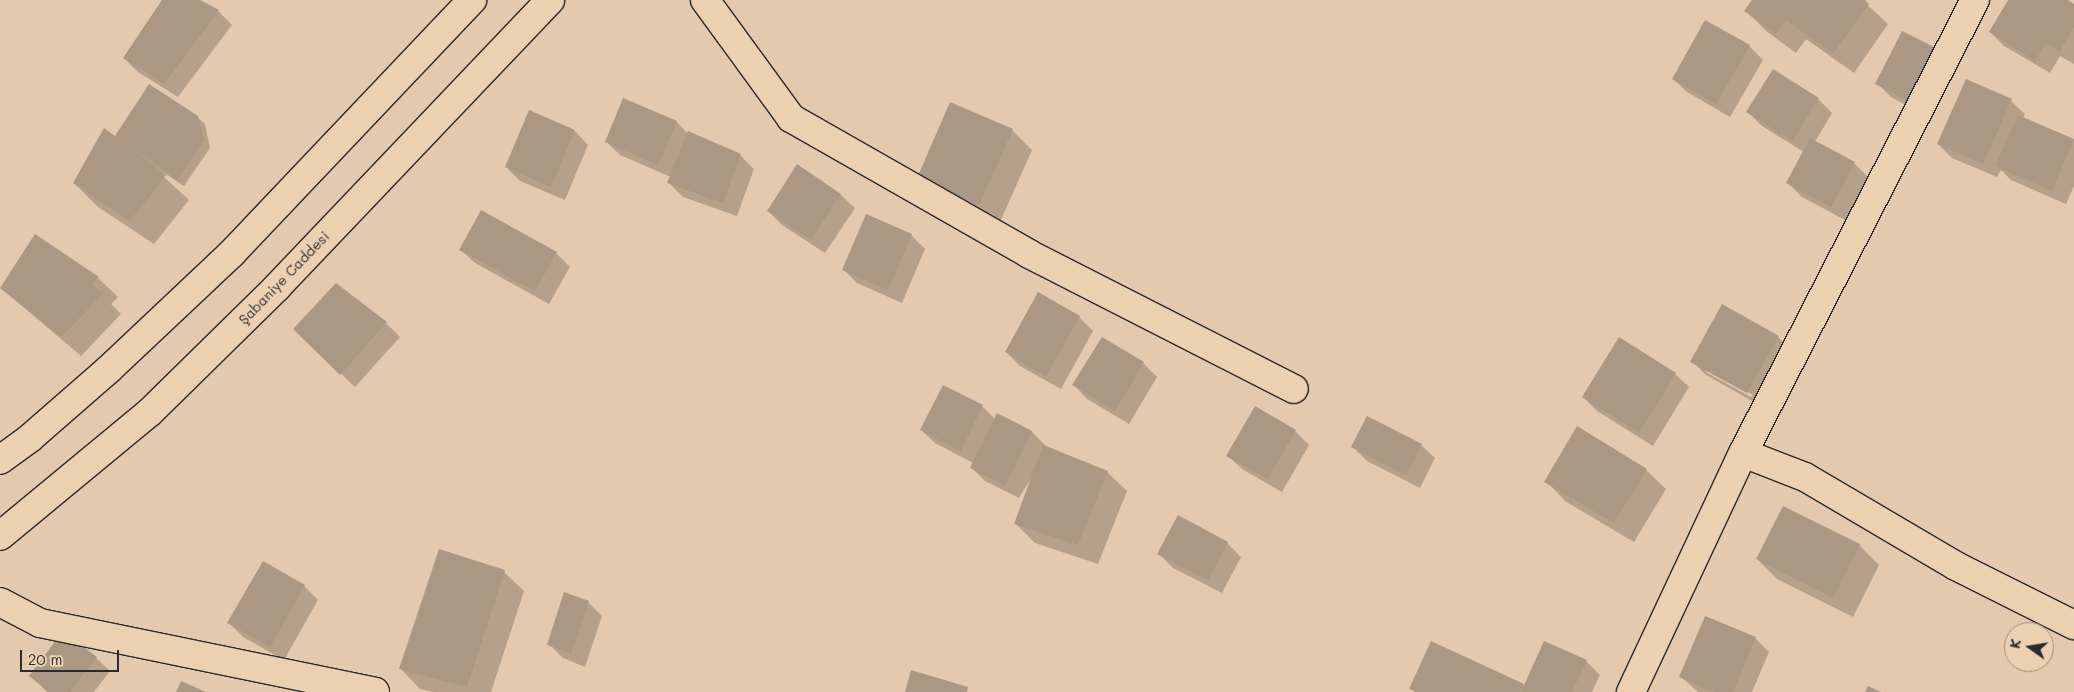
<!DOCTYPE html>
<html>
<head>
<meta charset="utf-8">
<style>
	body { margin:0 }
	#map { position:relative; width:2074px; height:692px; overflow:hidden; background:#e3c9ad; font-family:Mali,sans-serif }
	div>[style] { position:absolute }
	.shadow>* { inset:0; background:#0003 }
	.building>* { inset:0; background:#ab9884 }
	.roads { filter:drop-shadow(1px 0 #2b2b2b) drop-shadow(-1px 0 #2b2b2b) drop-shadow(0 1px #2b2b2b) drop-shadow(0 -1px #2b2b2b) }
	.minor>* { height:28px; margin:-14px; padding:0 14px; transform-origin:14px; border-radius:14px; background:#ebd0b2 }
	.highway>* { height:28px; margin:-14px; padding:0 14px; transform-origin:14px; border-radius:14px; background:#ebd0b2 }
	span { translate:-50% -50%; white-space:nowrap; text-align:center; line-height:1.15; -webkit-text-stroke:4px #ebd0b2; paint-order:stroke }
	.street-label { font-size:14px; color:#2b2b2b }
	.north { position:absolute; left:2004px; top:622px; width:50px; height:50px; box-sizing:border-box; background:#ebd0b2; border:1px solid #9e8e7c; border-radius:50%; rotate:283deg; font-size:14px; font-weight:700; line-height:20px; text-align:center; color:#2b2b2b }
	.north::after { content:''; display:block; margin:auto; width:18px; height:22px; background:#2b2b2b; clip-path:polygon(50% 0,100% 100%,50% 72%,0 100%) }
	.scale { position:absolute; left:20px; top:650px; width:99px; height:22px; box-sizing:border-box; border:2px solid #2b2b2b; border-top:0; padding-left:6px; font-size:15px; line-height:18px; white-space:nowrap; color:#2b2b2b; -webkit-text-stroke:4px #ebd0b2; paint-order:stroke }
</style>
</head>
<body>
<div id="map">
	<div class="shadow">
		<div style="clip-path:polygon(163px 0,197px 0,218px 11px,232px 25px,178px 97px,138px 72px,124px 58px)"></div>
		<div style="clip-path:polygon(1753px 0,1862px 0,1888px 24px,1854px 73px,1806px 39px,1796px 53px,1765px 30px,1746px 11px)"></div>
		<div style="clip-path:polygon(2010px 0,2066px 0,2074px 5px,2074px 64px,2060px 56px,2050px 73px,2004px 46px,1990px 32px)"></div>
		<div style="clip-path:polygon(1903px 32px,1927px 116px,1891px 97px,1877px 83px)"></div>
		<div style="clip-path:polygon(1749px 46px,1763px 60px,1730px 117px,1687px 92px,1673px 79px)"></div>
		<div style="clip-path:polygon(1774px 71px,1818px 99px,1832px 113px,1815px 142px,1854px 163px,1868px 177px,1845px 220px,1802px 197px,1788px 183px,1804px 152px,1762px 126px,1748px 112px)"></div>
		<div style="clip-path:polygon(624px 100px,677px 122px,688px 134px,740px 155px,754px 169px,737px 216px,683px 197px,669px 183px,671px 177px,620px 155px,606px 141px)"></div>
		<div style="clip-path:polygon(2011px 101px,2025px 114px,2023px 118px,2074px 140px,2074px 186px,2066px 204px,2011px 180px,2001px 170px,1997px 177px,1952px 158px,1938px 144px)"></div>
		<div style="clip-path:polygon(951px 104px,1012px 130px,1032px 150px,999px 224px,938px 197px)"></div>
		<div style="clip-path:polygon(197px 117px,205px 124px,210px 148px,184px 186px,150px 164px,189px 200px,154px 244px,98px 207px,74px 183px,120px 142px)"></div>
		<div style="clip-path:polygon(575px 131px,588px 145px,565px 200px,520px 181px,506px 167px)"></div>
		<div style="clip-path:polygon(798px 166px,841px 195px,855px 208px,825px 253px,782px 225px,768px 211px)"></div>
		<div style="clip-path:polygon(911px 235px,925px 249px,902px 303px,857px 283px,843px 269px)"></div>
		<div style="clip-path:polygon(35px 236px,98px 278px,118px 297px,111px 304px,121px 314px,81px 356px,1px 288px)"></div>
		<div style="clip-path:polygon(461px 250px,556px 253px,570px 267px,549px 304px,475px 263px)"></div>
		<div style="clip-path:polygon(1079px 317px,1093px 331px,1061px 389px,1020px 366px,1006px 352px)"></div>
		<div style="clip-path:polygon(386px 323px,400px 337px,355px 387px,294px 329px)"></div>
		<div style="clip-path:polygon(evenodd,1778px 337px,1792px 351px,1761px 406px,1706px 375px,1692px 361px,1778px 337px,1706px 369px,1753px 395px,1751px 397px,1706px 372px,1706px 369px)"></div>
		<div style="clip-path:polygon(1143px 363px,1157px 377px,1129px 424px,1087px 399px,1074px 385px)"></div>
		<div style="clip-path:polygon(1675px 374px,1689px 387px,1653px 446px,1597px 411px,1583px 397px)"></div>
		<div style="clip-path:polygon(982px 406px,995px 419px,998px 415px,1032px 432px,1046px 446px,1107px 472px,1127px 491px,1098px 564px,1035px 543px,1015px 523px,1033px 475px,1019px 498px,985px 481px,971px 467px,973px 463px,935px 443px,921px 430px)"></div>
		<div style="clip-path:polygon(1295px 431px,1309px 445px,1282px 492px,1242px 469px,1228px 456px)"></div>
		<div style="clip-path:polygon(1421px 445px,1435px 458px,1420px 488px,1367px 461px,1353px 447px)"></div>
		<div style="clip-path:polygon(1646px 470px,1666px 489px,1634px 542px,1565px 501px,1546px 481px)"></div>
		<div style="clip-path:polygon(1227px 543px,1241px 557px,1222px 593px,1173px 568px,1159px 554px)"></div>
		<div style="clip-path:polygon(1859px 545px,1879px 565px,1853px 617px,1777px 579px,1757px 559px)"></div>
		<div style="clip-path:polygon(504px 572px,524px 591px,491px 692px,433px 692px,420px 689px,401px 669px)"></div>
		<div style="clip-path:polygon(304px 586px,318px 600px,284px 660px,243px 637px,229px 623px)"></div>
		<div style="clip-path:polygon(588px 602px,602px 616px,585px 667px,563px 658px,549px 644px)"></div>
		<div style="clip-path:polygon(1755px 638px,1769px 652px,1752px 692px,1698px 692px,1681px 677px)"></div>
		<div style="clip-path:polygon(96px 658px,110px 671px,94px 692px,47px 692px,31px 676px)"></div>
		<div style="clip-path:polygon(1586px 661px,1600px 675px,1592px 692px,1415px 692px,1411px 688px,1525px 686px)"></div>
	</div>
	<div class="building">
		<div style="clip-path:polygon(162px 0,200px 0,219px 10px,164px 84px,123px 58px)"></div>
		<div style="clip-path:polygon(1752px 0,1865px 0,1869px 4px,1833px 54px,1786px 20px,1776px 34px,1744px 11px)"></div>
		<div style="clip-path:polygon(2008px 0,2068px 0,2074px 4px,2074px 27px,2060px 51px,2046px 43px,2035px 61px,1989px 32px)"></div>
		<div style="clip-path:polygon(1705px 20px,1750px 45px,1716px 104px,1672px 79px)"></div>
		<div style="clip-path:polygon(1902px 31px,1940px 50px,1913px 103px,1875px 84px)"></div>
		<div style="clip-path:polygon(1773px 69px,1819px 98px,1792px 141px,1746px 112px)"></div>
		<div style="clip-path:polygon(1966px 79px,2012px 99px,1983px 164px,1937px 144px)"></div>
		<div style="clip-path:polygon(149px 84px,198px 116px,204px 141px,177px 180px,128px 145px,166px 175px,130px 221px,73px 183px,104px 128px,115px 136px)"></div>
		<div style="clip-path:polygon(623px 98px,677px 121px,658px 165px,605px 142px)"></div>
		<div style="clip-path:polygon(950px 102px,1013px 129px,979px 205px,917px 178px)"></div>
		<div style="clip-path:polygon(529px 110px,575px 130px,551px 187px,505px 167px)"></div>
		<div style="clip-path:polygon(2018px 115px,2074px 139px,2052px 191px,1995px 166px)"></div>
		<div style="clip-path:polygon(688px 131px,741px 154px,723px 203px,667px 183px)"></div>
		<div style="clip-path:polygon(1810px 138px,1855px 162px,1831px 207px,1786px 183px)"></div>
		<div style="clip-path:polygon(797px 164px,841px 194px,811px 240px,767px 211px)"></div>
		<div style="clip-path:polygon(481px 210px,557px 252px,535px 291px,459px 250px)"></div>
		<div style="clip-path:polygon(866px 214px,912px 234px,888px 290px,842px 270px)"></div>
		<div style="clip-path:polygon(35px 234px,99px 277px,91px 284px,103px 294px,61px 337px,0 288px)"></div>
		<div style="clip-path:polygon(336px 283px,387px 322px,340px 375px,293px 329px)"></div>
		<div style="clip-path:polygon(1038px 292px,1080px 316px,1046px 376px,1005px 352px)"></div>
		<div style="clip-path:polygon(1722px 304px,1779px 336px,1747px 393px,1690px 362px)"></div>
		<div style="clip-path:polygon(1102px 337px,1144px 362px,1115px 411px,1072px 385px)"></div>
		<div style="clip-path:polygon(1619px 337px,1676px 373px,1639px 433px,1582px 397px)"></div>
		<div style="clip-path:polygon(943px 385px,983px 405px,961px 451px,920px 430px)"></div>
		<div style="clip-path:polygon(1255px 406px,1296px 430px,1268px 479px,1226px 456px)"></div>
		<div style="clip-path:polygon(997px 413px,1032px 431px,1005px 486px,970px 468px)"></div>
		<div style="clip-path:polygon(1367px 416px,1422px 444px,1406px 475px,1351px 447px)"></div>
		<div style="clip-path:polygon(1577px 426px,1647px 469px,1614px 523px,1544px 482px)"></div>
		<div style="clip-path:polygon(1043px 445px,1108px 471px,1078px 545px,1014px 524px)"></div>
		<div style="clip-path:polygon(1783px 506px,1860px 544px,1833px 598px,1756px 559px)"></div>
		<div style="clip-path:polygon(1178px 515px,1228px 542px,1208px 580px,1157px 554px)"></div>
		<div style="clip-path:polygon(439px 549px,505px 570px,467px 687px,399px 669px)"></div>
		<div style="clip-path:polygon(263px 561px,305px 585px,270px 647px,227px 623px)"></div>
		<div style="clip-path:polygon(564px 592px,589px 601px,571px 654px,547px 645px)"></div>
		<div style="clip-path:polygon(1705px 616px,1756px 637px,1733px 692px,1714px 692px,1679px 677px)"></div>
		<div style="clip-path:polygon(63px 631px,97px 657px,70px 692px,49px 692px,29px 676px)"></div>
		<div style="clip-path:polygon(1431px 641px,1524px 684px,1520px 692px,1417px 692px,1409px 689px)"></div>
		<div style="clip-path:polygon(1544px 641px,1587px 660px,1572px 692px,1521px 692px)"></div>
		<div style="clip-path:polygon(911px 670px,968px 687px,967px 692px,905px 692px)"></div>
		<div style="clip-path:polygon(181px 681px,206px 692px,176px 692px)"></div>
		<div style="clip-path:polygon(1868px 686px,1881px 692px,1865px 692px)"></div>
	</div>
	<div class="roads">
		<div class="minor">
			<div style="left:705px;top:0;width:146px;rotate:53.9deg"></div>
			<div style="left:791px;top:118px;width:274px;rotate:29.7deg"></div>
			<div style="left:1029px;top:254px;width:297px;rotate:27deg"></div>
			<div style="left:1743px;top:453px;width:66px;rotate:21.2deg"></div>
			<div style="left:1805px;top:477px;width:175px;rotate:30.5deg"></div>
			<div style="left:1956px;top:566px;width:132px;rotate:26.6deg"></div>
			<div style="left:0;top:602px;width:45px;rotate:27.7deg"></div>
			<div style="left:40px;top:623px;width:342px;rotate:11.6deg"></div>
			<div style="left:1631px;top:692px;width:264px;rotate:-64.9deg"></div>
			<div style="left:1743px;top:453px;width:509px;rotate:-62.88deg"></div>
		</div>
		<div class="highway">
			<div style="left:0;top:460px;width:37px;rotate:-36deg"></div>
			<div style="left:30px;top:438px;width:105px;rotate:-41.1deg"></div>
			<div style="left:109px;top:369px;width:169px;rotate:-43.3deg"></div>
			<div style="left:232px;top:253px;width:349px;rotate:-46.5deg"></div>
			<div style="left:0;top:536px;width:195px;rotate:-39.6deg"></div>
			<div style="left:150px;top:412px;width:178px;rotate:-44.5deg"></div>
			<div style="left:277px;top:287px;width:396px;rotate:-46.4deg"></div>
		</div>
	</div>
	<div class="street-label">
		<span style="left:284px;top:278px;rotate:-46deg">Şabaniye Caddesi</span>
	</div>
	<div class="north">K</div>
	<div class="scale">20 m</div>
</div>
</body>
</html>
